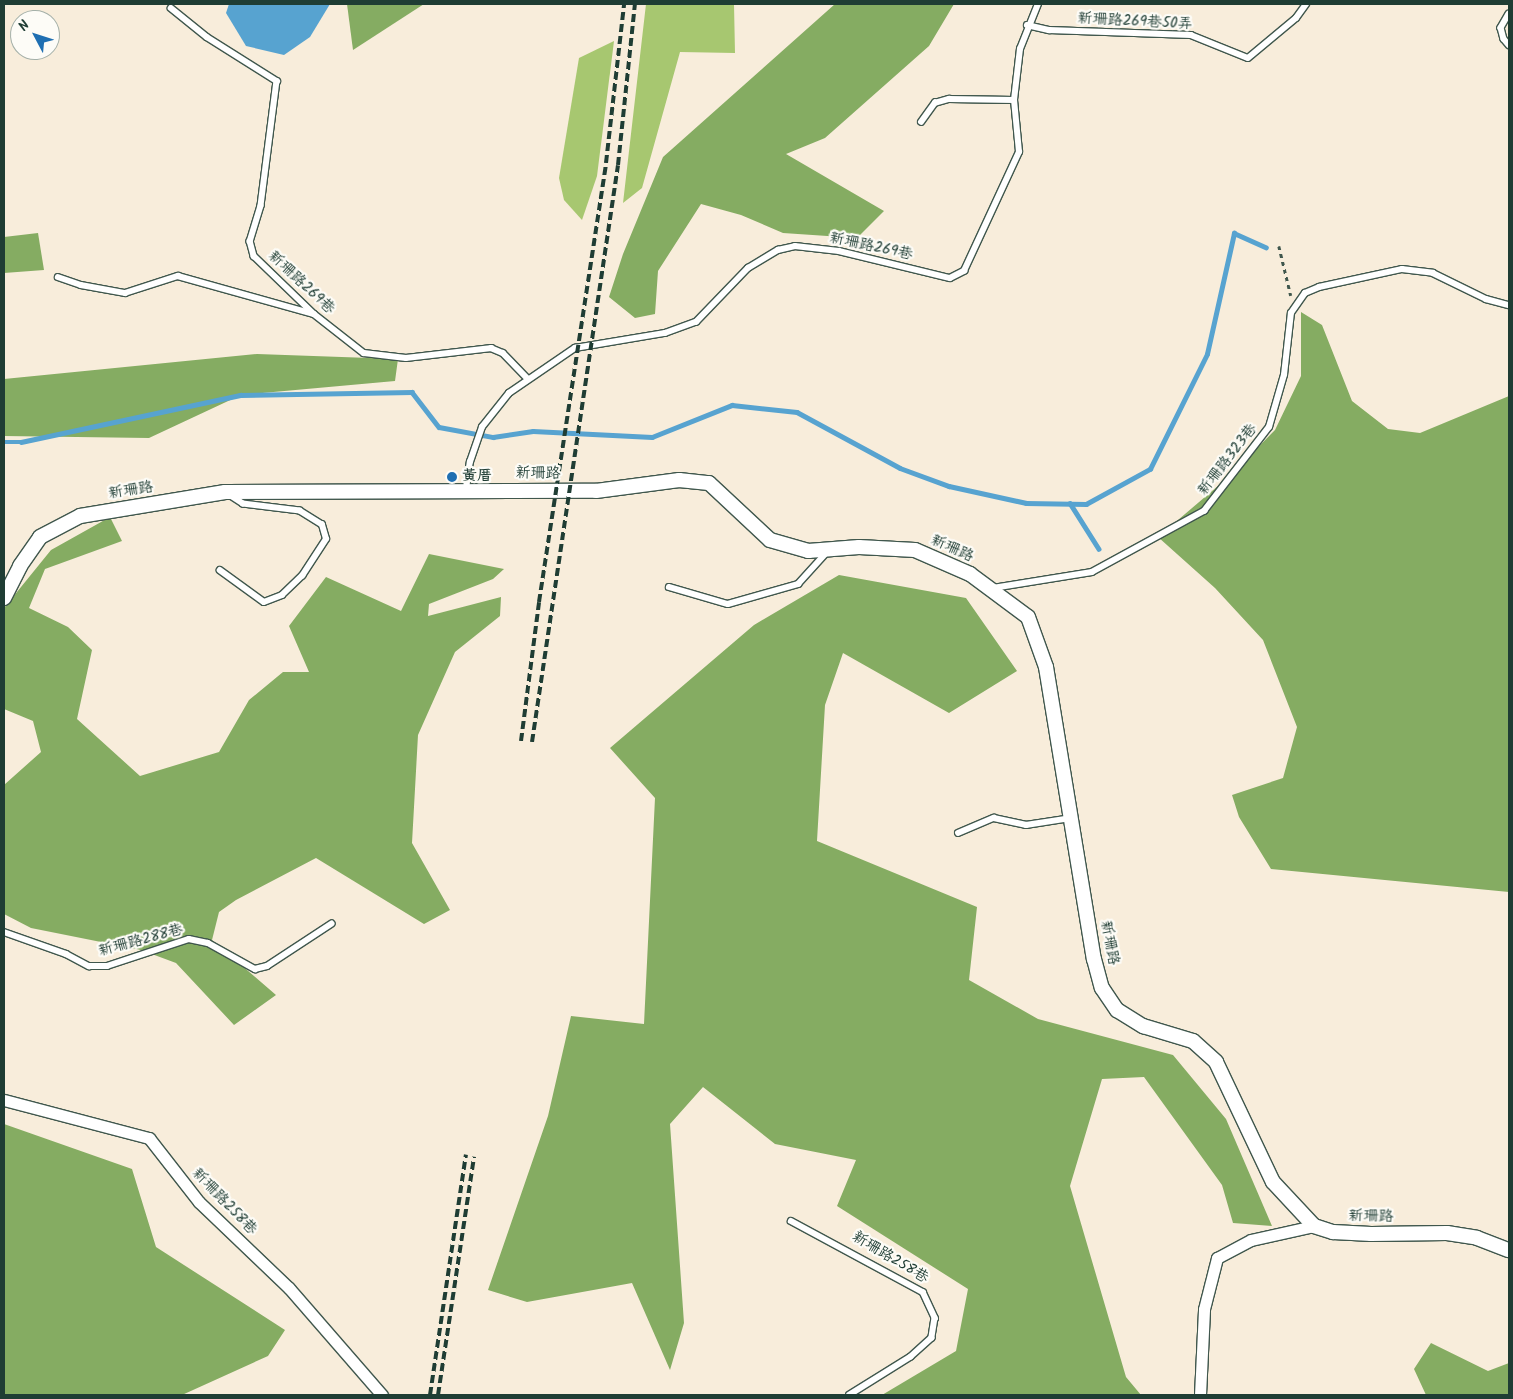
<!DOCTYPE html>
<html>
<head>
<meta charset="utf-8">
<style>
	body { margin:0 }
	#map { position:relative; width:1513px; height:1399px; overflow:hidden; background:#f8eddb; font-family:Kalam,"LXGW WenKai TC",sans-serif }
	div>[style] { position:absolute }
	.green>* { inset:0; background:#a7c770 }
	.forest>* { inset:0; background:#85ac62 }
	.water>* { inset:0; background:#57a3d0 }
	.stream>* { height:4.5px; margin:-2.25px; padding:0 2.25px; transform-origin:2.25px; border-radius:2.25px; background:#57a3d0 }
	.path>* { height:2.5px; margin-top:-1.25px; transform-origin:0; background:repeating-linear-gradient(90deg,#40574d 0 4px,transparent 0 8px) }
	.roads { filter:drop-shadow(1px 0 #40574d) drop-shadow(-1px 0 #40574d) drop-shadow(0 1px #40574d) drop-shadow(0 -1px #40574d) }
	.service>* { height:5.5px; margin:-2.75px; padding:0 2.75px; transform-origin:2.75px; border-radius:2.75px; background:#fff }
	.minor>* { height:11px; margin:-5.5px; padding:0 5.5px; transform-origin:5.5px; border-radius:5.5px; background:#fff }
	.tertiary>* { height:14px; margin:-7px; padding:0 7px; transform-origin:7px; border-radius:7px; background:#fff }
	.rail>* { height:4px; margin-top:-2px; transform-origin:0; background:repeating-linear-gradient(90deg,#1f3d34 0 8px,transparent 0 12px) }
	.dots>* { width:14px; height:14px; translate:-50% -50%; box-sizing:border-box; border:2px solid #fdfcf7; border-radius:50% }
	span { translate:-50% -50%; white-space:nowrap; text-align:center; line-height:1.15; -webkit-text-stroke:4.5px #fdfcf7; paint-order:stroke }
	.street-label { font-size:15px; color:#1f3d34 }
	.poi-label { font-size:15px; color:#1f3d34; font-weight:700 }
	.left { translate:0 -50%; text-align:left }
	.frame { position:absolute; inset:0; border:5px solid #1f3d34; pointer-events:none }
	.north { position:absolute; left:10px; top:10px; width:50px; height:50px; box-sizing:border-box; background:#fdfcf7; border:1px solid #a4b0a9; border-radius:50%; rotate:310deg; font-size:14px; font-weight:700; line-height:20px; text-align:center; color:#1f3d34 }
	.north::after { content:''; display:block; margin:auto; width:18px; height:22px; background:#1f6fb2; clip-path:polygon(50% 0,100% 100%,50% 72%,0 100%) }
</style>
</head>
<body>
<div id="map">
	<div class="green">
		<div style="clip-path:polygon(646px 4px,734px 4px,735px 53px,680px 52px,642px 188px,623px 203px)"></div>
		<div style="clip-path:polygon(614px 41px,597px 176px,582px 220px,564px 200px,559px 178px,579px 58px)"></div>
	</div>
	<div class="forest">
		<div style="clip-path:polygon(347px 4px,424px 4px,353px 50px)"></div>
		<div style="clip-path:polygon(835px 4px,954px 4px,929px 46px,825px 138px,786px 154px,884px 211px,857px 238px,783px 233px,741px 215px,701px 204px,658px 271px,655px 314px,635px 318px,609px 297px,623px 254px,663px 157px)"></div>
		<div style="clip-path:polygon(38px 233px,44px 270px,4px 273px,4px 237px)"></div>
		<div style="clip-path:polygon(1301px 312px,1322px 325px,1352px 401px,1388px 429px,1420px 433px,1509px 396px,1509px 892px,1271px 869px,1239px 817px,1232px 795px,1283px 778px,1297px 727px,1263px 640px,1215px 588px,1158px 537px,1232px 474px,1275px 430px,1301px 376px)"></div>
		<div style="clip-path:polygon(257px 354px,398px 359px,395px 381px,241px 395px,149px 438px,4px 436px,4px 379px)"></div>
		<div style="clip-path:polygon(110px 517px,122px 541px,45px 569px,29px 608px,68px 627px,92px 650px,77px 719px,140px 776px,219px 752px,249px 700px,283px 672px,309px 672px,289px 626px,326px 577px,401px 611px,429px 554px,504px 569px,493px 579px,429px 604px,428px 616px,501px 597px,500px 616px,455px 652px,418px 735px,412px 843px,450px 910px,424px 924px,316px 858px,236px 900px,219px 912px,212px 940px,276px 995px,234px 1025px,176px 963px,141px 950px,31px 928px,4px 914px,4px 785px,41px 752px,33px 721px,4px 709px,4px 608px,51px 550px)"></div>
		<div style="clip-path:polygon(839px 575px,966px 598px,1017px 671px,949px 713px,843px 653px,825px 705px,817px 841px,977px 907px,969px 980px,1038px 1019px,1173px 1055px,1226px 1119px,1272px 1226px,1233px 1223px,1222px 1185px,1144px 1077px,1102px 1079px,1070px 1186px,1126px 1377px,1141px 1395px,882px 1395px,956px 1351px,968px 1289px,837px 1206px,856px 1160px,775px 1144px,703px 1087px,670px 1124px,684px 1323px,670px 1370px,632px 1283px,527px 1302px,488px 1290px,548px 1116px,571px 1016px,644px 1024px,655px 798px,610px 748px,754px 625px)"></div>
		<div style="clip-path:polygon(4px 1124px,132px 1169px,156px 1247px,285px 1330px,268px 1356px,182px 1395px,4px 1395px)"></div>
		<div style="clip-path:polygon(1431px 1343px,1488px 1371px,1509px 1363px,1509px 1395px,1426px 1395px,1414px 1369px)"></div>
	</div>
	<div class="water">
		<div style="clip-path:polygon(229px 4px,330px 4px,310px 37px,284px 55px,246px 46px,226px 13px)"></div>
	</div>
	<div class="stream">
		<div style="left:4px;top:442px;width:17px"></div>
		<div style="left:21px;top:442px;width:225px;rotate:-12.1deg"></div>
		<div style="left:241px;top:395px;width:171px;rotate:-1deg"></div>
		<div style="left:412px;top:392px;width:44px;rotate:52.4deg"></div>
		<div style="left:439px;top:427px;width:55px;rotate:10.5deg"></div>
		<div style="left:493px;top:437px;width:40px;rotate:-8.5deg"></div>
		<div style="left:533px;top:431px;width:119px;rotate:2.9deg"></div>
		<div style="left:652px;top:437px;width:86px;rotate:-21.8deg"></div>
		<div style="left:732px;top:405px;width:65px;rotate:6.1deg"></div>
		<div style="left:797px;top:412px;width:117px;rotate:28.5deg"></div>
		<div style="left:900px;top:468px;width:52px;rotate:20.2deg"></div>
		<div style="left:949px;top:486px;width:79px;rotate:12.4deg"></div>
		<div style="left:1026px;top:503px;width:60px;rotate:1deg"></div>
		<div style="left:1086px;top:504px;width:73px;rotate:-28.7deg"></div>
		<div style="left:1150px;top:469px;width:128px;rotate:-63.6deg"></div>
		<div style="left:1207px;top:354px;width:124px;rotate:-77.4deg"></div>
		<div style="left:1234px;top:233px;width:35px;rotate:24deg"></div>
		<div style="left:1070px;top:503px;width:54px;rotate:57.8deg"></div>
	</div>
	<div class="path">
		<div style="left:1279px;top:246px;width:51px;rotate:76.5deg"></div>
	</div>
	<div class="roads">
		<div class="service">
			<div style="left:171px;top:8px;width:46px;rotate:38.9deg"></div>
			<div style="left:207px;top:37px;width:83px;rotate:32.2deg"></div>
			<div style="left:277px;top:81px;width:126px;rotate:97.3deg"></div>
			<div style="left:261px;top:206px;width:37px;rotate:107deg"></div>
			<div style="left:250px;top:241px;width:16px;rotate:75deg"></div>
			<div style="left:254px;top:256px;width:83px;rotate:44deg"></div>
			<div style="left:314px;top:314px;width:63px;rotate:38deg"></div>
			<div style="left:364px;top:353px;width:42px;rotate:6.8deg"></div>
			<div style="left:406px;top:358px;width:86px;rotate:-6.7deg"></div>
			<div style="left:491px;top:348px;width:13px;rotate:23deg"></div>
			<div style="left:503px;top:353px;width:36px;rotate:46deg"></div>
			<div style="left:1509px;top:14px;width:16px;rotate:120deg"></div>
			<div style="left:1501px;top:28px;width:11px;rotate:75deg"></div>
			<div style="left:1504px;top:39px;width:8px;rotate:50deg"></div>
			<div style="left:1027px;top:25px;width:23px;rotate:13deg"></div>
			<div style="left:1049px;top:30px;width:142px;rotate:2deg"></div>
			<div style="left:1191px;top:35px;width:61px;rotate:22deg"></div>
			<div style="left:1248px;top:58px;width:62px;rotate:-39.8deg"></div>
			<div style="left:1296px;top:18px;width:17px;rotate:-54deg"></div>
			<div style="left:921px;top:122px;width:24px;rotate:-54deg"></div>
			<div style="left:935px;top:103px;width:15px;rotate:-16deg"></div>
			<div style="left:949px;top:99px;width:65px;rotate:0.9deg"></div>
			<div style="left:58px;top:277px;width:24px;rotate:19deg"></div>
			<div style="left:81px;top:285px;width:45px;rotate:10.3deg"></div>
			<div style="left:125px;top:293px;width:56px;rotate:-17.8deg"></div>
			<div style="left:178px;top:276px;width:141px;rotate:15.6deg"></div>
			<div style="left:466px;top:489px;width:27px;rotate:-82deg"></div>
			<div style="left:470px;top:462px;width:37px;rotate:-71deg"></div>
			<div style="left:482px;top:427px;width:43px;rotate:-51.5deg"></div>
			<div style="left:509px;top:393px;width:80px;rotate:-34.3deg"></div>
			<div style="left:575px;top:348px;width:91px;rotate:-9.5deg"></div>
			<div style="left:665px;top:333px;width:33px;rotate:-20deg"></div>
			<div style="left:696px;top:322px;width:75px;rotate:-46.1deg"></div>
			<div style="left:748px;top:268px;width:35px;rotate:-31deg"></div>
			<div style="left:778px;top:250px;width:17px;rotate:-13deg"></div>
			<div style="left:795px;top:246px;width:44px;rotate:6.5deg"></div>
			<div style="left:839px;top:251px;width:114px;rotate:13.7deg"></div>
			<div style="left:950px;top:278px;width:16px;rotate:-27deg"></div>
			<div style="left:964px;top:271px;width:131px;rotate:-65.2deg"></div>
			<div style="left:1019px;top:152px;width:52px;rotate:-95.5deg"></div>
			<div style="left:1014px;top:100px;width:51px;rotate:-83.3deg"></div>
			<div style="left:1020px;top:49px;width:48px;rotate:-68.2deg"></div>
			<div style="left:220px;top:570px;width:54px;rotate:36deg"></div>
			<div style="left:264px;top:602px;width:19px;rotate:-21deg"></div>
			<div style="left:282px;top:595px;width:28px;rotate:-44deg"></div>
			<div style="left:302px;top:576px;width:44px;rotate:-57deg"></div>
			<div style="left:326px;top:539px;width:15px;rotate:-106deg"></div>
			<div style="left:322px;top:525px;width:26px;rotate:-148deg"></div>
			<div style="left:300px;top:511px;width:57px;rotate:-173deg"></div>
			<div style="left:243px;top:504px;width:17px;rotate:-147deg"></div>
			<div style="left:669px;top:587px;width:61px;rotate:16.1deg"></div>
			<div style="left:728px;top:604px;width:73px;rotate:-15.9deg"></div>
			<div style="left:798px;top:584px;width:43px;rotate:-47.8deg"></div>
			<div style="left:993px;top:588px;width:100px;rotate:-9.2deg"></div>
			<div style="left:1092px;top:572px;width:128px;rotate:-28.6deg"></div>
			<div style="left:1204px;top:511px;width:106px;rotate:-52.3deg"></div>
			<div style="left:1269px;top:427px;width:54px;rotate:-73.9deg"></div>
			<div style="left:1284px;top:375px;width:62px;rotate:-83.6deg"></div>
			<div style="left:1291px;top:313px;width:24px;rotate:-55deg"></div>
			<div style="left:1305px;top:293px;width:15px;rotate:-23deg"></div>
			<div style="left:1319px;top:287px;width:85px;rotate:-12.2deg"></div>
			<div style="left:1402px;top:269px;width:31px;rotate:7deg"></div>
			<div style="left:1433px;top:273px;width:59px;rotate:26.1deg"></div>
			<div style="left:1486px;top:299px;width:24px;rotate:15deg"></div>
			<div style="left:958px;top:833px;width:39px;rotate:-23deg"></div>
			<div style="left:994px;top:818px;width:33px;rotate:12deg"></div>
			<div style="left:1026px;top:825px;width:46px;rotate:-8.8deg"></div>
			<div style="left:4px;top:932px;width:66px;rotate:19.5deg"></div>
			<div style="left:66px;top:954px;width:26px;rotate:28deg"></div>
			<div style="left:89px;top:966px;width:18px"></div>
			<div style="left:107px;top:966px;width:86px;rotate:-18.2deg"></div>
			<div style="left:189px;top:939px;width:19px;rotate:12deg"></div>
			<div style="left:208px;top:943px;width:54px;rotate:29deg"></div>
			<div style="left:255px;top:969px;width:12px;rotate:-14deg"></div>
			<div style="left:267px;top:966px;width:77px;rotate:-33.3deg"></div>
			<div style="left:791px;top:1221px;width:150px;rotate:28.3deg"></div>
			<div style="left:923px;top:1292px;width:29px;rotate:65deg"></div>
			<div style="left:935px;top:1318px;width:20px;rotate:99deg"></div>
			<div style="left:932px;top:1338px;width:28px;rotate:138deg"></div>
			<div style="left:911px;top:1357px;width:72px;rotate:148.1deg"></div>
		</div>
		<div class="minor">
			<div style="left:4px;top:1100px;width:150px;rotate:14.7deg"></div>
			<div style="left:149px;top:1138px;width:81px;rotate:52deg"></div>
			<div style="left:199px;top:1202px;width:124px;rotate:43.7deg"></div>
			<div style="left:289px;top:1288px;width:142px;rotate:49deg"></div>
			<div style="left:1200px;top:1395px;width:86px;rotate:-87.3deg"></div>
			<div style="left:1204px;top:1309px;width:53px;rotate:-75.7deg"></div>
			<div style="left:1217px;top:1258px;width:38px;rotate:-28deg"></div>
			<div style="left:1251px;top:1240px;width:65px;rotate:-12.5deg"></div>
		</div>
		<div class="tertiary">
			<div style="left:4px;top:598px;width:36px;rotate:-63deg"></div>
			<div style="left:20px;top:566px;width:35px;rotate:-55deg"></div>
			<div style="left:40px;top:537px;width:45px;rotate:-27.7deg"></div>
			<div style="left:80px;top:516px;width:147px;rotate:-9.4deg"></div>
			<div style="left:225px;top:492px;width:371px;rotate:-0.2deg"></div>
			<div style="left:596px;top:491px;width:84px;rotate:-7.5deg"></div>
			<div style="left:679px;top:480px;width:30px;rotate:6deg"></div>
			<div style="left:709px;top:483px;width:83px;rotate:43.1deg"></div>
			<div style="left:770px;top:540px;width:40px;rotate:16deg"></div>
			<div style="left:808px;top:551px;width:51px;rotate:-4.5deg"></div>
			<div style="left:859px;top:547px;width:56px;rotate:3.1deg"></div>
			<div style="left:915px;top:550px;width:60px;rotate:23.6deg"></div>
			<div style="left:970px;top:574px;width:72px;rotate:36.6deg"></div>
			<div style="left:1028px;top:617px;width:53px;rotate:70.2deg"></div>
			<div style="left:1046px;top:667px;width:296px;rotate:80.7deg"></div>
			<div style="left:1094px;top:959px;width:30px;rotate:75deg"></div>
			<div style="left:1102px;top:988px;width:27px;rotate:56deg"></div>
			<div style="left:1117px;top:1010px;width:31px;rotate:32deg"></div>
			<div style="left:1143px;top:1026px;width:52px;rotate:16.7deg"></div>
			<div style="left:1193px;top:1041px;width:31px;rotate:42deg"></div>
			<div style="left:1216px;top:1062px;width:133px;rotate:64.6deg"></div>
			<div style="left:1273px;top:1182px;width:60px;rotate:47deg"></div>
			<div style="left:1314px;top:1226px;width:20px;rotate:18deg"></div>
			<div style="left:1333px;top:1232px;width:38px;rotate:3deg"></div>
			<div style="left:1371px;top:1234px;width:76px;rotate:-0.8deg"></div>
			<div style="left:1447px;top:1233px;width:30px;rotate:9deg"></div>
			<div style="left:1477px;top:1238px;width:34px;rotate:21deg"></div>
		</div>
	</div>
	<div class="rail">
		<div style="left:521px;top:741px;width:140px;rotate:-82.6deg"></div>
		<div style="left:539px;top:602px;width:444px;rotate:-81.3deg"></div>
		<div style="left:606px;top:163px;width:160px;rotate:-83.5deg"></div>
		<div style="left:532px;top:742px;width:583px;rotate:-81.52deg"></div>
		<div style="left:618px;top:165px;width:162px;rotate:-84deg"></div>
		<div style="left:430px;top:1395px;width:243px;rotate:-81.5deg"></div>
		<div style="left:438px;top:1395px;width:241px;rotate:-81.4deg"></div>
	</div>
	<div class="dots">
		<div style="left:452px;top:477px;background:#1f6fb2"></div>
	</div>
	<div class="street-label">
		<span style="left:1135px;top:22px;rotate:3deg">新珊路269巷50弄</span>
		<span style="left:871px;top:247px;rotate:12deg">新珊路269巷</span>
		<span style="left:301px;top:283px;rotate:43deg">新珊路269巷</span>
		<span style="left:1228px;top:460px;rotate:-52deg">新珊路323巷</span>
		<span style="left:538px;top:474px;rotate:1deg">新珊路</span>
		<span style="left:131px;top:491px;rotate:-9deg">新珊路</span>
		<span style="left:952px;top:549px;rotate:24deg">新珊路</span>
		<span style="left:141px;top:941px;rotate:-15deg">新珊路288巷</span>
		<span style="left:1109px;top:943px;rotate:79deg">新珊路</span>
		<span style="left:224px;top:1202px;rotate:46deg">新珊路258巷</span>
		<span style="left:1371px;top:1217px;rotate:1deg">新珊路</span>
		<span style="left:890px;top:1258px;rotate:31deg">新珊路258巷</span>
	</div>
	<div class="poi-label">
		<span class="left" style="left:462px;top:477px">黃厝</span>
	</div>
	<div class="frame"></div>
	<div class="north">N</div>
</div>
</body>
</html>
